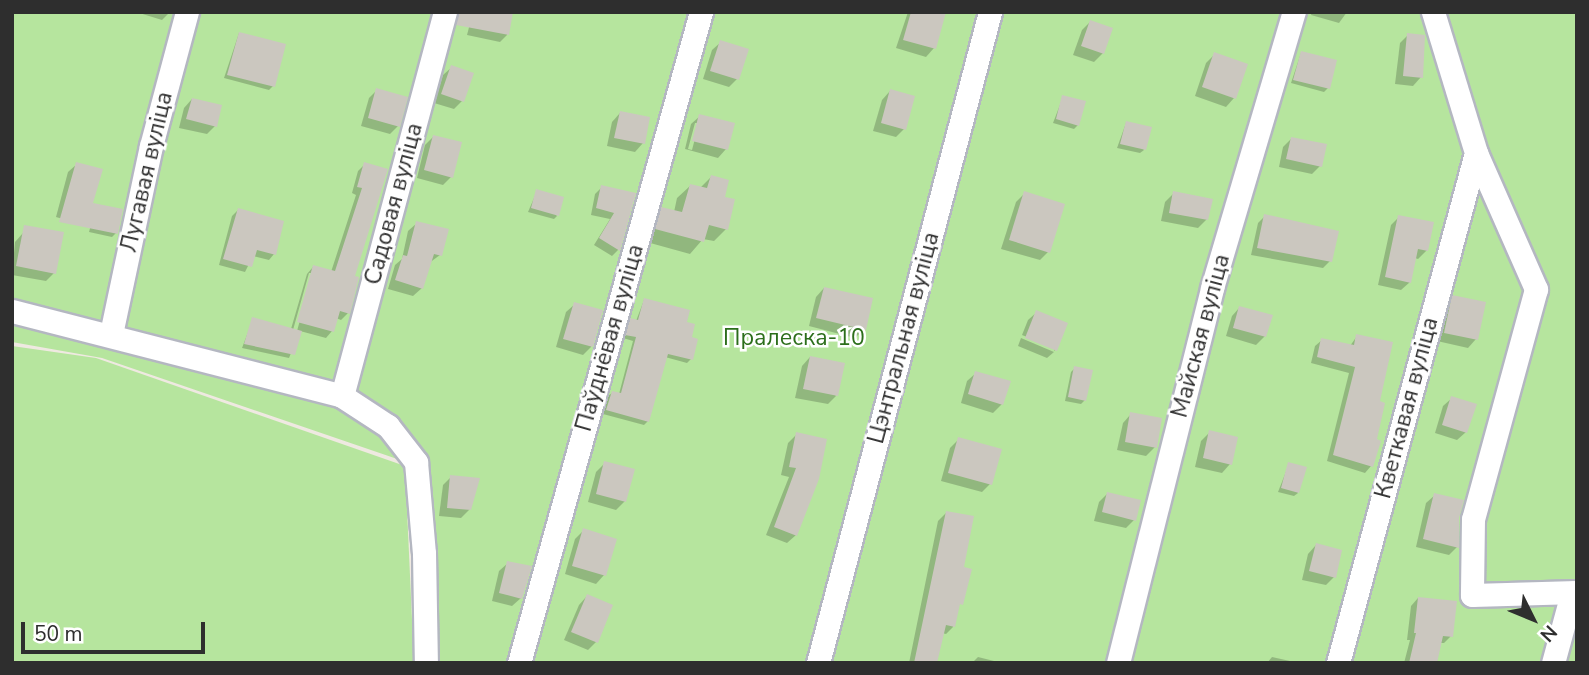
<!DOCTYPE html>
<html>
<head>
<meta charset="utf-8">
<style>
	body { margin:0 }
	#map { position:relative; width:1589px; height:675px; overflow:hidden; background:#efe9e1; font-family:"Nunito Sans",sans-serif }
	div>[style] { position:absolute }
	.green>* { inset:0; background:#b6e59e }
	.shadow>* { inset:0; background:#0003 }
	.building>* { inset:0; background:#cbc7bf }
	.roads { filter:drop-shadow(2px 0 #b4b7c1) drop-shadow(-2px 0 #b4b7c1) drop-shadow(0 2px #b4b7c1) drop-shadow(0 -2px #b4b7c1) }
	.minor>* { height:23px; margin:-11.5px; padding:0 11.5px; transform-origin:11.5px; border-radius:11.5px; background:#fff }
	span { translate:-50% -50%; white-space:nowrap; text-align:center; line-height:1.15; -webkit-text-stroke:5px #fff; paint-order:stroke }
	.street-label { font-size:23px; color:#2e2e2e }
	.park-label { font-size:23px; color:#2c6e1b }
	.frame { position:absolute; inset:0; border:14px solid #2e2e2e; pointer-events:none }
	.north { position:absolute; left:1498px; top:584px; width:70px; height:70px; -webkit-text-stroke:5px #fff; paint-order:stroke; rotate:133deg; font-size:19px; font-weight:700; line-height:28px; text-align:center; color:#2e2e2e }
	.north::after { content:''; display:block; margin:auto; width:24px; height:32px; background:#2e2e2e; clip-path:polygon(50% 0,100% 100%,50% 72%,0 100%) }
	.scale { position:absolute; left:21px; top:622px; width:184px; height:32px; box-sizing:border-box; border:4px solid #2e2e2e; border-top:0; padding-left:9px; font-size:21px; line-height:24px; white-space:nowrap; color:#2e2e2e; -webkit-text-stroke:5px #fff; paint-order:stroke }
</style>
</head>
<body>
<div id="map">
	<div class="green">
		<div style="clip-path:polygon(12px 12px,1577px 12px,1577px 663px,419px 663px,406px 462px,102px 358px,12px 342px)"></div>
		<div style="clip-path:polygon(12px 346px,96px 358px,405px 466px,414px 663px,12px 663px)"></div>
	</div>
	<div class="shadow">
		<div style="clip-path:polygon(136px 12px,170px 12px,162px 20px)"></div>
		<div style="clip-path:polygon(473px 12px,511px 12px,507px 35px,500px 42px,467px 35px)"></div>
		<div style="clip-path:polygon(908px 12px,935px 12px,934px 48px,926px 57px,896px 48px)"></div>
		<div style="clip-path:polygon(1312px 12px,1347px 12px,1339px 23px,1311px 15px)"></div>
		<div style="clip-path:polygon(1090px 22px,1103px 53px,1094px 62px,1073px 55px,1082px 30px)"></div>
		<div style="clip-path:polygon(239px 33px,273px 86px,269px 90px,224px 78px)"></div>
		<div style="clip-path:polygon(1408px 35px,1421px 77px,1413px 86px,1395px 84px,1400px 43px)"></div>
		<div style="clip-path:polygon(721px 42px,737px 79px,729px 87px,703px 79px,712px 50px)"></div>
		<div style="clip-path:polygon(1301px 53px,1328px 88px,1324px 92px,1291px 83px)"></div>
		<div style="clip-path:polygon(1215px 54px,1234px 98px,1226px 107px,1195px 96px,1206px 63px)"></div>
		<div style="clip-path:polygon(452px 67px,462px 101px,454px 109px,434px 103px,443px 75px)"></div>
		<div style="clip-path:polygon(377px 90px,398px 126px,390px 134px,361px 126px,369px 98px)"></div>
		<div style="clip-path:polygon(890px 91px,904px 129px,896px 137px,873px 131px,882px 100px)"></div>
		<div style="clip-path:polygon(1063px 97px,1078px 125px,1074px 129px,1053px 123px)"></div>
		<div style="clip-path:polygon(192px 99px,215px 126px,207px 134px,179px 128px,184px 108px)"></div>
		<div style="clip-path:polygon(620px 113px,643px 143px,635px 152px,607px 146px,612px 122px)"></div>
		<div style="clip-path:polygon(evenodd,700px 116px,726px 149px,718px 158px,685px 149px,691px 124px,700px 116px,695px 123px,699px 123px,692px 150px,688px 149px,695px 123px)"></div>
		<div style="clip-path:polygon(1126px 123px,1144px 150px,1140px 153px,1117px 148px)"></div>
		<div style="clip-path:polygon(433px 137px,451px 177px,443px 185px,417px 178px,425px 145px)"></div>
		<div style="clip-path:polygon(1291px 139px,1320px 166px,1312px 174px,1279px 167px,1283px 147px)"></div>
		<div style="clip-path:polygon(77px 164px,80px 224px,56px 217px,68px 172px)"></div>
		<div style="clip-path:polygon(evenodd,365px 164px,348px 313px,341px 320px,336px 318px,332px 331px,326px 338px,300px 331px,289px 358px,242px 348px,253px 319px,291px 329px,307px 274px,313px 267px,331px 272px,356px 195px,352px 193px,358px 171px,365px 164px,309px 273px,313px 273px,297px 331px,293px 330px,309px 273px)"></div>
		<div style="clip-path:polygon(711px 177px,723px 198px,726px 229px,714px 241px,703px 239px,690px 254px,643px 241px,649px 221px,662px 209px,674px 212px,677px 198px,690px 186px,700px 188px)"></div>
		<div style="clip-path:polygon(602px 187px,634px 195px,618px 250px,612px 256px,594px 245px,610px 219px,591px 215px,595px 194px)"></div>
		<div style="clip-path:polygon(537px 191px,557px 216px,554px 219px,528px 212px)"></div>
		<div style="clip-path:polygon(1025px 193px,1048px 252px,1040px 260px,1001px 249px,1016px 202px)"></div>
		<div style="clip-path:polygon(1174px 193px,1207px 219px,1198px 228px,1161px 221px,1165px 202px)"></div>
		<div style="clip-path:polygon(95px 210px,116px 233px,112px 237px,89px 232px)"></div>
		<div style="clip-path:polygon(238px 210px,274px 254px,269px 260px,253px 256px,245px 272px,219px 265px,232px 216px)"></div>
		<div style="clip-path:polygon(1265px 216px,1330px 261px,1323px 268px,1251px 255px,1258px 223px)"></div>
		<div style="clip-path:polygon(1399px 217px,1427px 250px,1418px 259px,1415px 258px,1410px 282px,1401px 290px,1378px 285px,1391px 225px)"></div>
		<div style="clip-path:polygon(417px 223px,440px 255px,429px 263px,422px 288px,413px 296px,388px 289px,395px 265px,402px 259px,408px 231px)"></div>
		<div style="clip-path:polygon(23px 233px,54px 273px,46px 281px,12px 275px,15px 242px)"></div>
		<div style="clip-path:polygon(824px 288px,864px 329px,855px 338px,809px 326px,816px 297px)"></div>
		<div style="clip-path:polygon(1453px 297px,1476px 339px,1468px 348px,1437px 341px,1444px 306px)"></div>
		<div style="clip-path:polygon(644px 300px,685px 323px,691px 359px,687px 363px,665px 357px,648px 421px,644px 425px,603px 414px,608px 396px,612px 393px,619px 394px,633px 341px,623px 338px,627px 324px,631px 320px,636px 321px)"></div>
		<div style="clip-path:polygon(575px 304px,601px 311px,591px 347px,583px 355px,556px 347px,566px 312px)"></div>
		<div style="clip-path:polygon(1240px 307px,1265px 336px,1256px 345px,1226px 336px,1232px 316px)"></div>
		<div style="clip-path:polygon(1037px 312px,1055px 350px,1054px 351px,1054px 348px,1022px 335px,1028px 320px)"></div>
		<div style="clip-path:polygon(1357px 336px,1378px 403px,1371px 466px,1365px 473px,1327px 461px,1349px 373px,1311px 363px,1315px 346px,1322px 340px,1350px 346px)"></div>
		<div style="clip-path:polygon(1021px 338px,1054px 352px,1047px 358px,1018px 346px)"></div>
		<div style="clip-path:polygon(810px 357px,836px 396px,828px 404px,795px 398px,802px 366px)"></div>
		<div style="clip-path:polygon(1075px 368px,1085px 400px,1081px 404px,1065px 401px,1071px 372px)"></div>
		<div style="clip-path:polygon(976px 373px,1002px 404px,993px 413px,961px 403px,967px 381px)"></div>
		<div style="clip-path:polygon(1452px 398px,1466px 432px,1457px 440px,1435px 433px,1443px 406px)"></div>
		<div style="clip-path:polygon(1131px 414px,1155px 447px,1146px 456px,1117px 450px,1123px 423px)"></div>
		<div style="clip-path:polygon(1210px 432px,1230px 464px,1222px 473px,1195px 467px,1201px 441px)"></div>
		<div style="clip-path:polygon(797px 434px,796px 535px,787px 543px,766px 535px,789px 477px,781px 475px,788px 443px)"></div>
		<div style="clip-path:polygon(959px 439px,990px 484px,982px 492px,941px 481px,950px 448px)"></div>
		<div style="clip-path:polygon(605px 463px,625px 501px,616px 510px,588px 502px,596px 472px)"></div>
		<div style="clip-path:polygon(1289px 464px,1298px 493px,1294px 496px,1278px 492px)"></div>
		<div style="clip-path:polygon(451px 477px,470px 509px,461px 518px,439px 516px,443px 485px)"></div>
		<div style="clip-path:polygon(1107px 494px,1134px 520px,1126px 528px,1094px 521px,1099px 502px)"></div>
		<div style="clip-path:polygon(1435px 495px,1457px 547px,1449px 555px,1416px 547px,1426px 503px)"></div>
		<div style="clip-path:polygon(946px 513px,953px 627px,946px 634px,942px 633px,935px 663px,909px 663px,938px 521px)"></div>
		<div style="clip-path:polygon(584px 530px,604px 575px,596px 584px,565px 574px,575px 539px)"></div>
		<div style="clip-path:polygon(1316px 545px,1334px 577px,1326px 585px,1302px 580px,1308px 554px)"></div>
		<div style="clip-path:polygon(508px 563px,521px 598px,512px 606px,492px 601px,499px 571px)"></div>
		<div style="clip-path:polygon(587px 596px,596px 642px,588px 650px,564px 640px,579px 605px)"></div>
		<div style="clip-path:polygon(1418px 598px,1451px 636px,1444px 643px,1440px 643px,1435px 663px,1404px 663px,1410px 640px,1407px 640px,1411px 606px)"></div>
		<div style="clip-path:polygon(978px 657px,1002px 663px,972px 663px)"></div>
		<div style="clip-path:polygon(1272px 657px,1299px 663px,1267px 663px)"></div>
	</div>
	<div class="building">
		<div style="clip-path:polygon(459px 12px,513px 12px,509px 35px,456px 25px)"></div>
		<div style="clip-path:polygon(911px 12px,946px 12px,936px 49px,903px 40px)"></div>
		<div style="clip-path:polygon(1090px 20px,1113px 28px,1104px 54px,1081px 46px)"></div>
		<div style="clip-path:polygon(239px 32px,286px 44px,275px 87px,227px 75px)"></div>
		<div style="clip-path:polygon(1407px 33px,1425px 35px,1423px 78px,1403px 76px)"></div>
		<div style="clip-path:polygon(720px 40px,749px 49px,739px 80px,710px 71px)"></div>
		<div style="clip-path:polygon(1301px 51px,1337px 60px,1330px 89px,1293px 80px)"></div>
		<div style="clip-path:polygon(1214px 52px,1248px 64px,1236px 99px,1202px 87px)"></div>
		<div style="clip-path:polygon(451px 65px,474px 73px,464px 102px,441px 94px)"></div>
		<div style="clip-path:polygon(376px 88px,408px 97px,400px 127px,368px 118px)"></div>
		<div style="clip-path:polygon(890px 89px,915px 96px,906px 130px,881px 123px)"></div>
		<div style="clip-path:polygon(1062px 95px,1086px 101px,1079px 126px,1056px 119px)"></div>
		<div style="clip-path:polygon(192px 98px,222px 105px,217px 127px,186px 119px)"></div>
		<div style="clip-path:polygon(620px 111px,650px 117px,645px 144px,614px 138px)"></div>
		<div style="clip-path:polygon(699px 114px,735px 123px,728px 150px,692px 141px)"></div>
		<div style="clip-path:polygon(1126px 121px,1152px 127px,1146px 150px,1120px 144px)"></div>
		<div style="clip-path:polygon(433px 135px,462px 142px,453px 178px,424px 170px)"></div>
		<div style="clip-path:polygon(1291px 137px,1327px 144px,1322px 167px,1286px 159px)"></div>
		<div style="clip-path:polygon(76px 162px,103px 169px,93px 203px,123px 209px,118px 234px,59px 222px)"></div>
		<div style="clip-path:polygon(364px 162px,388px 169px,355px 276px,359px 277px,350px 314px,340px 311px,334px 332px,297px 322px,313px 265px,335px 271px,362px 188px,357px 187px)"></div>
		<div style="clip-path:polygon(711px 175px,729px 180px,725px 197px,735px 199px,728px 230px,709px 225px,704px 242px,655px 229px,661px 207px,682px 212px,690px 184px,707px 188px)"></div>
		<div style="clip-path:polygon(601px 185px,636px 193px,620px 251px,599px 238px,614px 213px,596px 208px)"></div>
		<div style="clip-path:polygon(536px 189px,564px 197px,559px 216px,531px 208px)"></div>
		<div style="clip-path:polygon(1024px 191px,1065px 204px,1050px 253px,1009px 240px)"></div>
		<div style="clip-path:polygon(1173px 191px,1213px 199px,1208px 220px,1169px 213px)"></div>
		<div style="clip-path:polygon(238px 208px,284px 221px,276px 255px,257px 250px,252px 267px,223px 259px)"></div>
		<div style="clip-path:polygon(1264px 214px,1339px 231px,1332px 262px,1257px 248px)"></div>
		<div style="clip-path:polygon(1398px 215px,1434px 222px,1428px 251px,1418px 249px,1411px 283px,1385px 277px)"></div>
		<div style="clip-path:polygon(416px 221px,449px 229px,442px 256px,434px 254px,423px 289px,395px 280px,403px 255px,407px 256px)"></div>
		<div style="clip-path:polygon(24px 225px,64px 232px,56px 274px,16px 266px)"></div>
		<div style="clip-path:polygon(824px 287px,873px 298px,866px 330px,816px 318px)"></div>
		<div style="clip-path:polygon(1452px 295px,1486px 302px,1478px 340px,1444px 333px)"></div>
		<div style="clip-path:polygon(644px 298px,690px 310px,687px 322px,695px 324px,692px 337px,698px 339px,693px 360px,668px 354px,649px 422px,606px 410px,612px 391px,621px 393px,636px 337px,625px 335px,630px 318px,638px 320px)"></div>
		<div style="clip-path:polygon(574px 302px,603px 310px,593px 347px,563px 339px)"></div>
		<div style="clip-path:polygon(1239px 306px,1273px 315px,1266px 337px,1233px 328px)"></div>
		<div style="clip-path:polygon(1036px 310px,1068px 323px,1057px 351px,1025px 338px)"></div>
		<div style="clip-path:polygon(252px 317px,302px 331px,295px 355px,244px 344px)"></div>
		<div style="clip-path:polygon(1356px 334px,1393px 342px,1380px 401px,1385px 403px,1377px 439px,1381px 441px,1373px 467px,1333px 455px,1355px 367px,1317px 357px,1321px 338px,1354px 345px)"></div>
		<div style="clip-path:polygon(810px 356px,845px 363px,838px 396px,803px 389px)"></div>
		<div style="clip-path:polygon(1074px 366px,1093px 370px,1086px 401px,1068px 397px)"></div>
		<div style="clip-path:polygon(975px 371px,1011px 381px,1003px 405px,968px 394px)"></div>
		<div style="clip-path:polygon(1451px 396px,1477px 404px,1467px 433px,1442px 425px)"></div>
		<div style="clip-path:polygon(1130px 412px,1162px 418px,1157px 448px,1125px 442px)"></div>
		<div style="clip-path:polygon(1209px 430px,1238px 437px,1232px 465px,1203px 458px)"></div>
		<div style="clip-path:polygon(796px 432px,827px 439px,819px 479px,797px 536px,774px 527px,796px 468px,789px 467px)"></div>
		<div style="clip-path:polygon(958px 437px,1002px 449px,992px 485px,948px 473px)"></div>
		<div style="clip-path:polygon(604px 461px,635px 469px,626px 502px,596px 494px)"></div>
		<div style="clip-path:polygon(1288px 462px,1307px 467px,1299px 493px,1281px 488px)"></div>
		<div style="clip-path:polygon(450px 475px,480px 478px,471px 510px,447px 508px)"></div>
		<div style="clip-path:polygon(1107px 492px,1141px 500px,1136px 521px,1102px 512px)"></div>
		<div style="clip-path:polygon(1434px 493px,1464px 500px,1459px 518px,1459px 548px,1423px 539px)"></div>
		<div style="clip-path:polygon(946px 511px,974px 516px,964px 567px,972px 569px,963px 605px,960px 604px,955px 627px,946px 625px,937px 663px,914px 663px)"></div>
		<div style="clip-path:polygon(583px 528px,617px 539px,606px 576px,572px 566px)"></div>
		<div style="clip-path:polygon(1316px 543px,1342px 550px,1336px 578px,1309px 571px)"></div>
		<div style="clip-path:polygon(507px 561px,532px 566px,522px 599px,499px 593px)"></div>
		<div style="clip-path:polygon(587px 594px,613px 605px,598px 643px,571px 632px)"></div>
		<div style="clip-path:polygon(1418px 597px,1457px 601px,1453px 637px,1443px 636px,1437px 663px,1409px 663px,1416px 633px,1414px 633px)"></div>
	</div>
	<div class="roads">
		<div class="minor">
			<div style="left:1433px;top:12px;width:147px;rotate:73deg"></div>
			<div style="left:1476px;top:153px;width:149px;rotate:66.2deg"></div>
			<div style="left:1536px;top:289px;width:238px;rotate:105.3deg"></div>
			<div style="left:1473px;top:519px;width:76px;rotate:90.8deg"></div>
			<div style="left:1472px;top:595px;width:105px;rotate:-1.6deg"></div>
			<div style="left:12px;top:311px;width:341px;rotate:14.4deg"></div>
			<div style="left:342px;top:396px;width:55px;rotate:33.1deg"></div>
			<div style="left:388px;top:426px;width:46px;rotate:52.1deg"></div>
			<div style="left:416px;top:462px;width:91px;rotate:85deg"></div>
			<div style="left:424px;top:553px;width:110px;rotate:89deg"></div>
			<div style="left:111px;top:334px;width:192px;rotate:-78deg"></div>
			<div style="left:151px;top:146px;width:139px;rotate:-75deg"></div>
			<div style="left:342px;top:396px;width:398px;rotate:-75deg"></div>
			<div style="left:519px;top:663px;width:676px;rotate:-74.38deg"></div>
			<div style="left:818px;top:663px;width:673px;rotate:-75.2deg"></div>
			<div style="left:1118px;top:663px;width:387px;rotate:-75.9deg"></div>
			<div style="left:1212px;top:288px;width:288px;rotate:-73.5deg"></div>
			<div style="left:1338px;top:663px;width:528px;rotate:-74.86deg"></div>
			<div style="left:1553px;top:663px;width:73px;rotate:-74.8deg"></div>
		</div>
	</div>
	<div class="street-label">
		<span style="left:147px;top:172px;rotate:-77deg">Лугавая вуліца</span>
		<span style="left:394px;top:204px;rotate:-75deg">Садовая вуліца</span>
		<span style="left:1201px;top:336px;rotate:-75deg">Майская вуліца</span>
		<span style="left:610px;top:338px;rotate:-74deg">Паўднёвая вуліца</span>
		<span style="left:904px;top:338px;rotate:-75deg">Цэнтральная вуліца</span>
		<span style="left:1407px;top:408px;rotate:-75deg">Кветкавая вуліца</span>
	</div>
	<div class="park-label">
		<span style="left:794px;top:338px">Пралеска-10</span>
	</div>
	<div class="frame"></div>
	<div class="north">N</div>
	<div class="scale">50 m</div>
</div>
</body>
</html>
